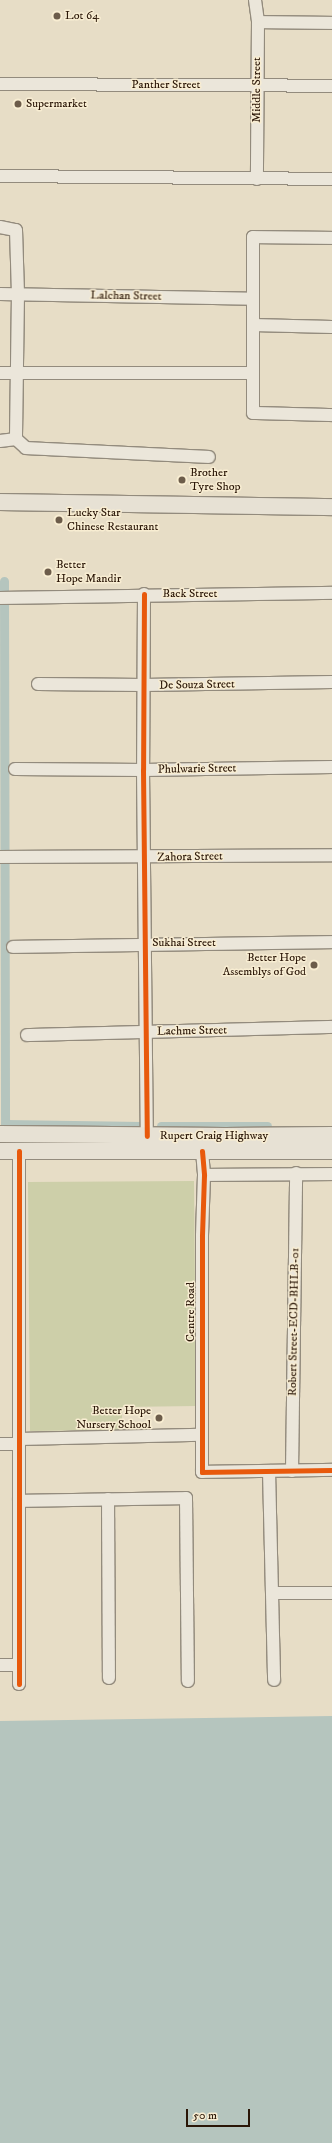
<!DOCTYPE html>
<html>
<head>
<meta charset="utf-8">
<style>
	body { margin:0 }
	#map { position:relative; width:332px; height:2143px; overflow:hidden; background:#e7ddc6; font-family:"IM FELL DW Pica",serif }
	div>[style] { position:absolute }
	.green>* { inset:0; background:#cdcfa9 }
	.water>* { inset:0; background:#b5c5be }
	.canal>* { height:9px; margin:-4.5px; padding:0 4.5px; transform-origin:4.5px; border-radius:4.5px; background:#b5c5be }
	.roads { filter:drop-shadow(1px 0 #938b7d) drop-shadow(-1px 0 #938b7d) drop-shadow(0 1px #938b7d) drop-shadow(0 -1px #938b7d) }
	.minor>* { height:12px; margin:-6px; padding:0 6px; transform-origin:6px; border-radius:6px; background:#ebe6da }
	.major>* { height:16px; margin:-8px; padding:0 8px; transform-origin:8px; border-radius:8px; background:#e7e1d4 }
	.cycleway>* { height:5px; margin:-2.5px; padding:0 2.5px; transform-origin:2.5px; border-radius:2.5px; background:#e8590c }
	.dots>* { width:11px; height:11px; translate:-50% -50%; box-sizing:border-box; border:2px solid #f8edd2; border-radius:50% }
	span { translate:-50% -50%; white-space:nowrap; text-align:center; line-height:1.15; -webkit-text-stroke:3px #f8edd2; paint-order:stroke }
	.poi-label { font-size:12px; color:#2a1607 }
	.left { translate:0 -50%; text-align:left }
	.right { translate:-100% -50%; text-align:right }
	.street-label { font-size:12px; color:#2a1607 }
	.scale { position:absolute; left:186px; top:2109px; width:64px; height:18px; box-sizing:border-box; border:2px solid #2a1607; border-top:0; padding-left:5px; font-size:12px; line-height:14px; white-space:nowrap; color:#2a1607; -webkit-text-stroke:3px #f8edd2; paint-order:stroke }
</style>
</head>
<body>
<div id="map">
	<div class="green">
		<div style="clip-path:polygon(194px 1181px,196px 1406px,122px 1407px,122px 1430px,30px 1431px,28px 1182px)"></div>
	</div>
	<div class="water">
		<div style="clip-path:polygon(332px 1716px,332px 2143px,0 2143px,0 1721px)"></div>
	</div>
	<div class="canal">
		<div style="left:4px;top:581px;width:543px;rotate:89.89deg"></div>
		<div style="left:5px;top:1124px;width:136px;rotate:0.8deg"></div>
		<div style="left:161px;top:1126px;width:106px"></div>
	</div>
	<div class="roads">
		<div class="minor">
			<div style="left:255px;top:0;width:22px;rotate:82deg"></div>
			<div style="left:258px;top:22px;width:157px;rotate:90.4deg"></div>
			<div style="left:258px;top:22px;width:74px;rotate:0.8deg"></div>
			<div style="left:0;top:84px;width:332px;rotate:0.3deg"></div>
			<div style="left:0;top:176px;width:332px;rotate:0.5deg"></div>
			<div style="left:0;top:227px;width:16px;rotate:11deg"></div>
			<div style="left:16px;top:230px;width:63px;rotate:88.2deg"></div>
			<div style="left:18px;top:293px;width:146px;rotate:90.8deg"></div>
			<div style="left:332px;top:238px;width:79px;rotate:-179.3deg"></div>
			<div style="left:253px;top:237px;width:176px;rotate:90deg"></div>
			<div style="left:253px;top:413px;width:79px;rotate:1.5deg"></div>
			<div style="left:0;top:294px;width:253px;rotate:1.1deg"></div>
			<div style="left:253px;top:325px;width:79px;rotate:1.5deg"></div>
			<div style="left:0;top:373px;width:253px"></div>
			<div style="left:0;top:441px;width:16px;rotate:-7deg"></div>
			<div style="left:16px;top:439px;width:13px;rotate:42deg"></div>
			<div style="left:26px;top:448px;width:183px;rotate:2.8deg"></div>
			<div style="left:144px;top:594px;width:176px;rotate:90.3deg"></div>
			<div style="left:143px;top:770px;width:366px;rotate:89.4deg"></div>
			<div style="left:0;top:598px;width:332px;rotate:-0.9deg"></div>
			<div style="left:38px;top:684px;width:105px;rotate:0.5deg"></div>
			<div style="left:143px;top:685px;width:189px;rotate:-0.9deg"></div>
			<div style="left:15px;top:769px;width:128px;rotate:0.4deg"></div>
			<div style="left:143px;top:770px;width:189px;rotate:-0.9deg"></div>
			<div style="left:0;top:857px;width:332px;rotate:-0.3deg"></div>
			<div style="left:13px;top:947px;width:319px;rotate:-0.9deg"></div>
			<div style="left:27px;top:1035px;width:305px;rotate:-1.5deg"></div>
			<div style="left:19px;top:1151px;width:533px;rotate:90deg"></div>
			<div style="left:202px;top:1151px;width:24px;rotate:85deg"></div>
			<div style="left:204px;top:1175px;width:61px;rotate:91.9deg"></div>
			<div style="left:202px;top:1236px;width:236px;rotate:90deg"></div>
			<div style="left:202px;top:1472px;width:130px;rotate:-0.9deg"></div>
			<div style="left:204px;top:1175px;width:128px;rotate:-0.4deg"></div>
			<div style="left:19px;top:1439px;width:182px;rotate:-1.3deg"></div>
			<div style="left:0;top:1444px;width:19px"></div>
			<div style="left:269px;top:1471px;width:209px;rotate:88.6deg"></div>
			<div style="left:292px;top:1471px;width:298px;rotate:-89.2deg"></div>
			<div style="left:108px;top:1499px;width:179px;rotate:89.7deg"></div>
			<div style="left:19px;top:1501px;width:167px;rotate:-1deg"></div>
			<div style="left:186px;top:1498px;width:183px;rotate:89.4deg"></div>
			<div style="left:272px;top:1593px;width:60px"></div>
			<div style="left:0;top:1665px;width:19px"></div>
		</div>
		<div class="major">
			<div style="left:0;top:502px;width:332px;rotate:0.9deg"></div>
			<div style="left:0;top:1134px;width:225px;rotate:0.5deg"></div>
			<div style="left:225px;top:1136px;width:107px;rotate:-0.5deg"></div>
			<div style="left:0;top:1151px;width:332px"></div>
		</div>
	</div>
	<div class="cycleway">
		<div style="left:144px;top:594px;width:176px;rotate:90.3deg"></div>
		<div style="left:143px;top:770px;width:366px;rotate:89.4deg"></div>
		<div style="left:19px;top:1151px;width:533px;rotate:90deg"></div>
		<div style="left:202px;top:1151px;width:24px;rotate:85deg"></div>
		<div style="left:204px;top:1175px;width:61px;rotate:91.9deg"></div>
		<div style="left:202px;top:1236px;width:236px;rotate:90deg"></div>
		<div style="left:202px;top:1472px;width:130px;rotate:-0.9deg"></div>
	</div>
	<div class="dots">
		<div style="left:57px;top:16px;background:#6c5c4a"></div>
		<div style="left:18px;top:104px;background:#6c5c4a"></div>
		<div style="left:182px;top:480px;background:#6c5c4a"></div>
		<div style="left:59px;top:520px;background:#6c5c4a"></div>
		<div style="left:48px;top:572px;background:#6c5c4a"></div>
		<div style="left:314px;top:965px;background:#6c5c4a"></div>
		<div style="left:159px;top:1418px;background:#6c5c4a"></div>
	</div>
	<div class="poi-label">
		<span class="left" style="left:65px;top:16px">Lot 64</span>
		<span class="left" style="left:26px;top:104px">Supermarket</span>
		<span class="left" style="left:190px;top:480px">Brother<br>Tyre Shop</span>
		<span class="left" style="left:67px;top:520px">Lucky Star<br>Chinese Restaurant</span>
		<span class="left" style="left:56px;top:572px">Better<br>Hope Mandir</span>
		<span class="right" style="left:306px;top:965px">Better Hope<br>Assemblys of God</span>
		<span class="right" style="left:151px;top:1418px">Better Hope<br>Nursery School</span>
	</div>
	<div class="street-label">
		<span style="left:166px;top:85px">Panther Street</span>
		<span style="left:257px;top:90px;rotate:-90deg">Middle Street</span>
		<span style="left:126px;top:296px;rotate:1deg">Lalchan Street</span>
		<span style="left:190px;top:594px">Back Street</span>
		<span style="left:197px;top:685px;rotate:-1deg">De Souza Street</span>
		<span style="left:197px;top:769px;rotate:-1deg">Phulwarie Street</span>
		<span style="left:190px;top:857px;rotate:-1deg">Zahora Street</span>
		<span style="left:184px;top:943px">Sukhai Street</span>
		<span style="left:192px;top:1031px;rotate:-1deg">Lachme Street</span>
		<span style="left:214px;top:1136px">Rupert Craig Highway</span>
		<span style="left:191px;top:1312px;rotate:-90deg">Centre Road</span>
		<span style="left:294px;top:1322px;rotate:-89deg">Robert Street-ECD-BHLB-01</span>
	</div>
	<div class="scale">50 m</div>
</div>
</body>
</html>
